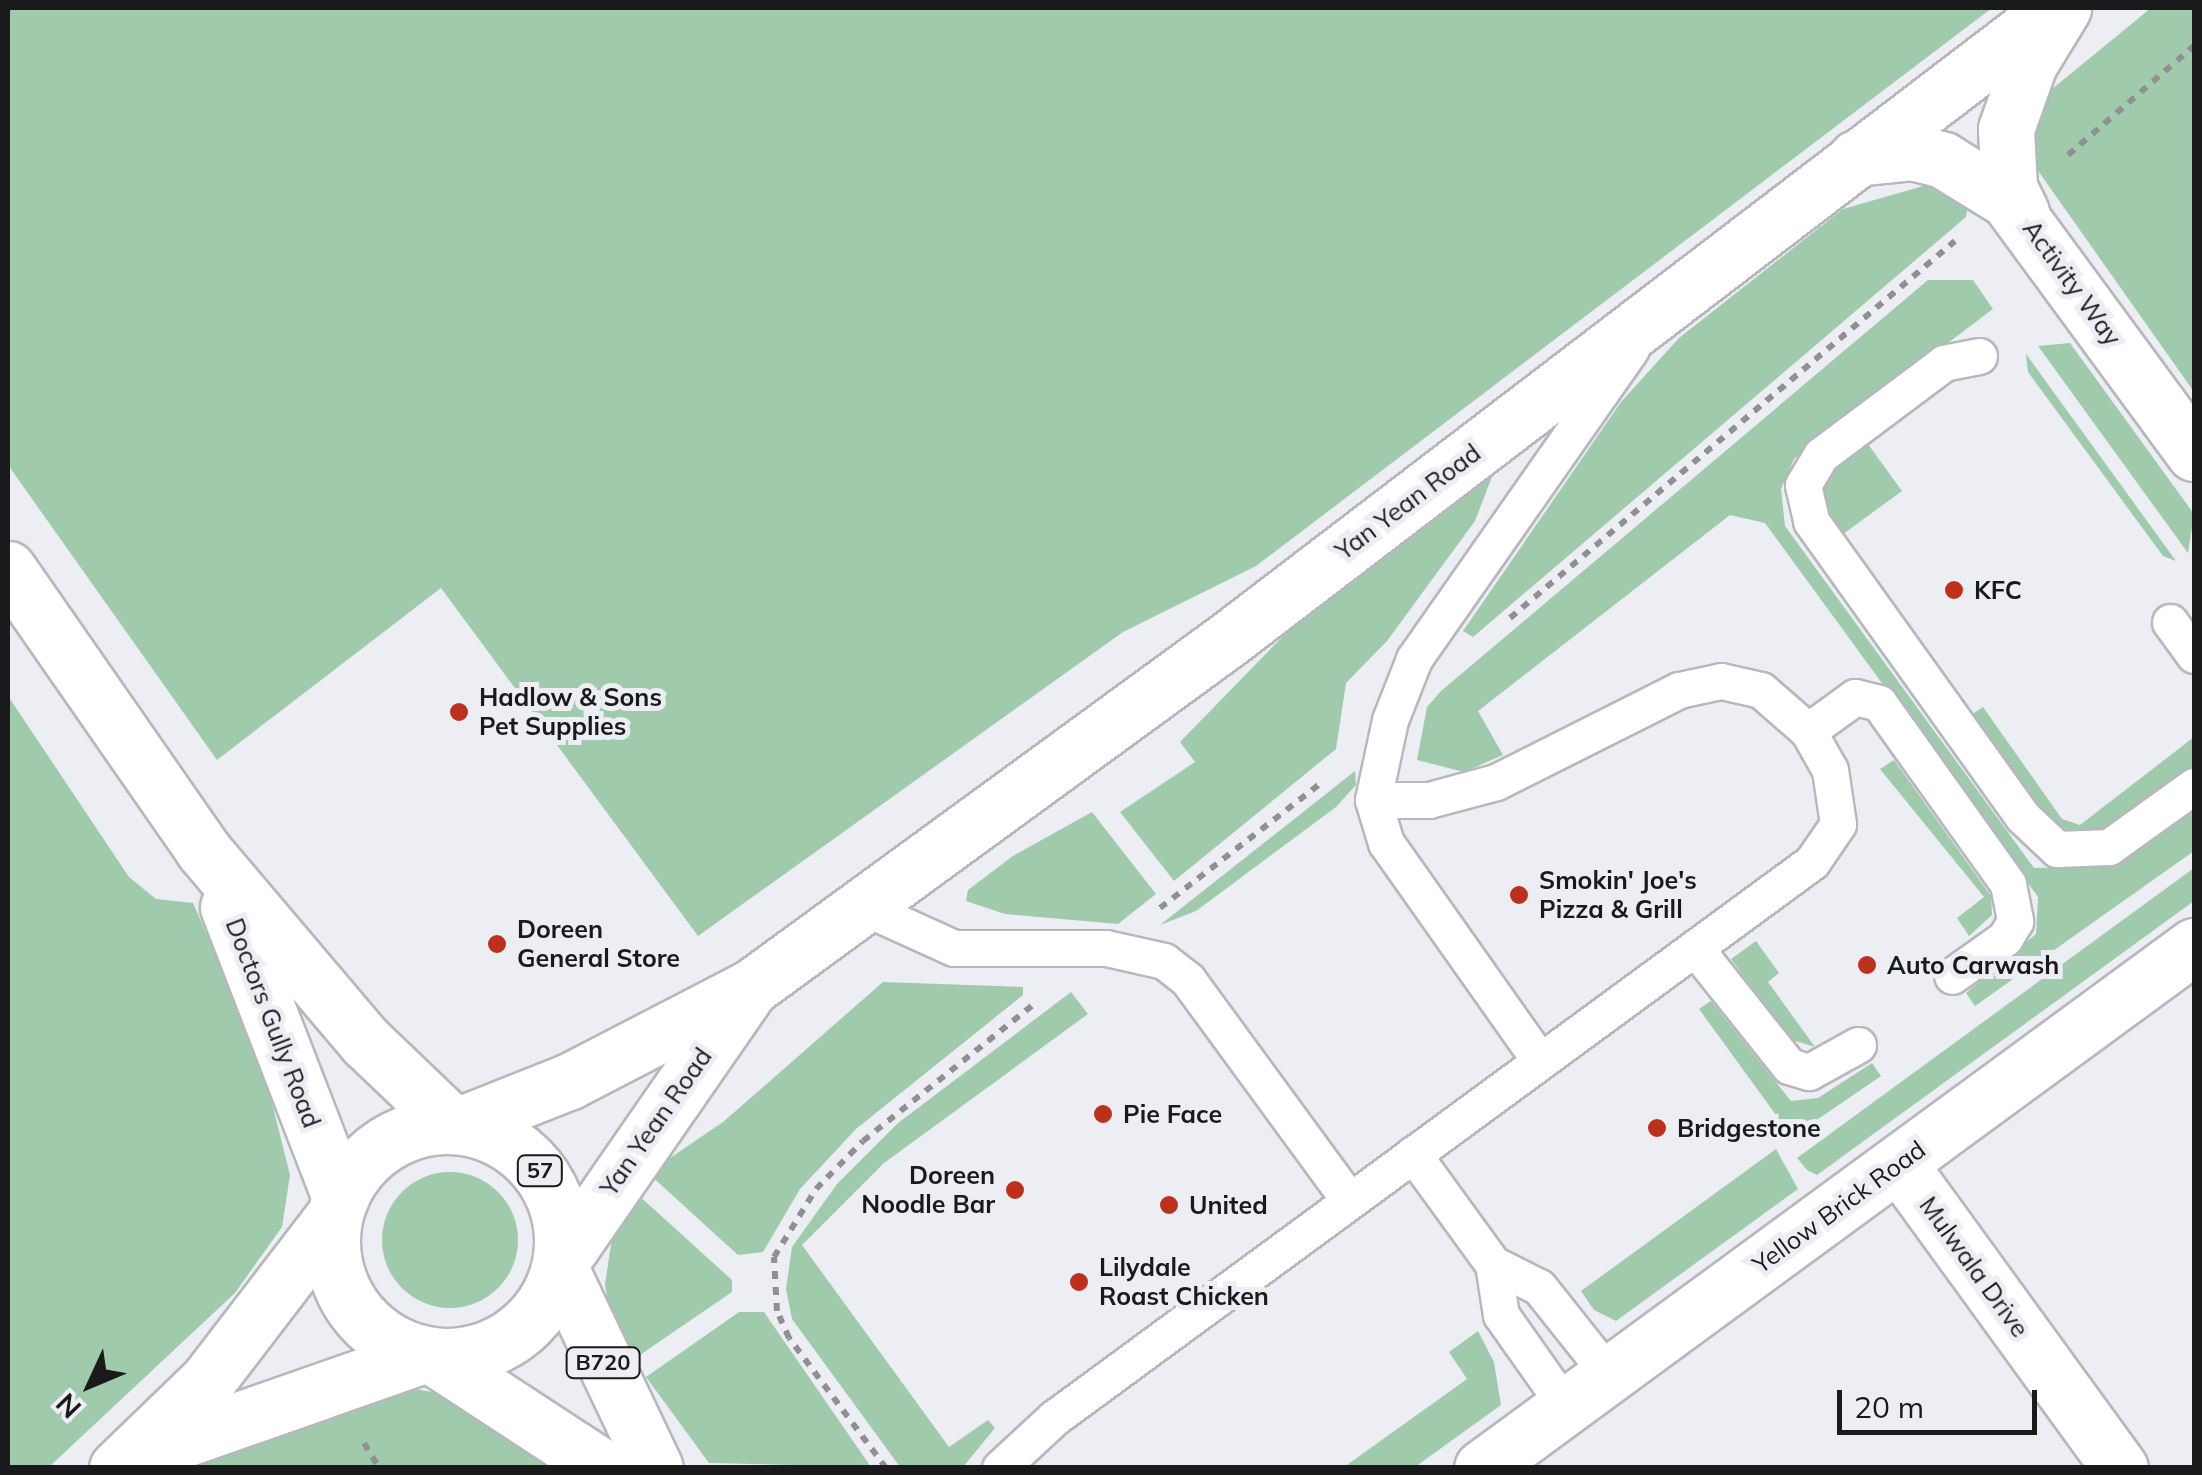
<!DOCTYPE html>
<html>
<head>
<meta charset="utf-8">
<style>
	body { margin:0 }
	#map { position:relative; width:2202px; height:1475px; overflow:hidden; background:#ededf4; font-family:Mulish,sans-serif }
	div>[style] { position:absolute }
	.green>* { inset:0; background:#9fcbac }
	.round { border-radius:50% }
	.path>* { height:6px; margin-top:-3px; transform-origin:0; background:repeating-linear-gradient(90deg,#8f8f94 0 8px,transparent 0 16px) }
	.roads { filter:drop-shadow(2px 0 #b7b7be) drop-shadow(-2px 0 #b7b7be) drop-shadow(0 2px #b7b7be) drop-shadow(0 -2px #b7b7be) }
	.lane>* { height:35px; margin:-17.5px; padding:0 17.5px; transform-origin:17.5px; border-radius:17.5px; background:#fff }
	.street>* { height:55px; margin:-27.5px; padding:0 27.5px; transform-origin:27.5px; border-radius:27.5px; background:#fff }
	.secondary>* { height:55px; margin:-27.5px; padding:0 27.5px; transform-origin:27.5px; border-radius:27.5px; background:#fff }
	.primary>* { height:55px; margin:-27.5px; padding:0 27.5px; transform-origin:27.5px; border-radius:27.5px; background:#fff }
	.primary>.ring { margin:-27.5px; padding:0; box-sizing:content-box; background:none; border:55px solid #fff; border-radius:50% }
	.dots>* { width:28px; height:28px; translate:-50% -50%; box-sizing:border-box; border:5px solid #ededf4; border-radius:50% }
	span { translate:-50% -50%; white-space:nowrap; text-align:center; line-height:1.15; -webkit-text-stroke:10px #ededf4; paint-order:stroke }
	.shield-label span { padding:2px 8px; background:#ededf4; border:2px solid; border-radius:8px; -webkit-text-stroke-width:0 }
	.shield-label { font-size:22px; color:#1a1a1d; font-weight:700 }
	.street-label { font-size:25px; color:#1a1a1d }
	.poi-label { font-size:25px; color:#1a1a1d; font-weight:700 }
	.left { translate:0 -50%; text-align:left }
	.right { translate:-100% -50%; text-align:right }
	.frame { position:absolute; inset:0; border:10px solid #1a1a1d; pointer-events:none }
	.north { position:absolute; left:40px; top:1335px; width:100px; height:100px; -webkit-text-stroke:8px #ededf4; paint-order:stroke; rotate:226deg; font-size:28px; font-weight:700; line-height:40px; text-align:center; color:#1a1a1d }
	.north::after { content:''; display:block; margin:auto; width:35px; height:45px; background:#1a1a1d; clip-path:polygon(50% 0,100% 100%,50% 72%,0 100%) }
	.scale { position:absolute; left:1837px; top:1390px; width:200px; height:45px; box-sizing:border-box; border:5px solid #1a1a1d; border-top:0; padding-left:12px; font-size:30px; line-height:35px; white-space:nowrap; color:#1a1a1d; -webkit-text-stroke:8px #ededf4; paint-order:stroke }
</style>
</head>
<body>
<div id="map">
	<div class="green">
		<div style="clip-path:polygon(8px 8px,1992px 8px,1256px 566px,1123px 632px,698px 936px,441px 588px,217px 760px,8px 465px)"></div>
		<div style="clip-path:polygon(2151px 8px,2194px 8px,2194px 392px,2034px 165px,2032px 115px,2041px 98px)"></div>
		<div style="clip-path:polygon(1930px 184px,1968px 203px,1966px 217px,1473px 637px,1463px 631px,1621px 402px,1679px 338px,1843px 209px)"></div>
		<div style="clip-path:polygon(1928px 280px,1973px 280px,1993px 309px,1794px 459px,1781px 489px,1785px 526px,2034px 868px,2108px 866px,2194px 805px,2194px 851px,1975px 1006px,1966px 993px,2036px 934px,2038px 897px,1765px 523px,1730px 515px,1478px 711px,1503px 755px,1464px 772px,1417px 760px,1427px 707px,1441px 691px)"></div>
		<div style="clip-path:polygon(2070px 343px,2194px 514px,2188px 553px,2038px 346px)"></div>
		<div style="clip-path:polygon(2026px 354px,2176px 561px,2163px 556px,2028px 372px)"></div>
		<div style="clip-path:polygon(1865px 440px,1902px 491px,1839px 537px,1823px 492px,1838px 463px)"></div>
		<div style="clip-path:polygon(1493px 474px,1475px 521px,1387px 641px,1346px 683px,1336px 749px,1174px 881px,1120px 812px,1195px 762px,1180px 742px,1291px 628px)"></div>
		<div style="clip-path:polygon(8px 696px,129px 877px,156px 899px,193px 903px,260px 1055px,290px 1175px,282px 1227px,235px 1293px,49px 1467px,8px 1467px)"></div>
		<div style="clip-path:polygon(1983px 707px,2062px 819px,2080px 825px,2194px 737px,2194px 769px,2105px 832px,2070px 832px,2037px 809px,1971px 715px)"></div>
		<div style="clip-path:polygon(1894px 760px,1991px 896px,1992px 915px,1969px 936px,1957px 918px,1984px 897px,1880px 769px)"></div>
		<div style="clip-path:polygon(1355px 771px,1356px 785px,1336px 807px,1196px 911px,1160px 925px)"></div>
		<div style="clip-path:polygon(1092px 812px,1156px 894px,1118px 924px,1005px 914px,966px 901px,968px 890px,1013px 856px)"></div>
		<div style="clip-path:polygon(2194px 868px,2194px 901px,1817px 1175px,1807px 1170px,1797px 1158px)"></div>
		<div style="clip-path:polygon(1756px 941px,1779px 973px,1768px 982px,1815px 1047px,1789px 1039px,1731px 959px)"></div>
		<div style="clip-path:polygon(883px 982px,1023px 987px,1023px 995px,856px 1129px,800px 1189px,763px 1252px,738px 1255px,648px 1173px,723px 1122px)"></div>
		<div style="clip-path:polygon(1071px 992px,1088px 1014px,884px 1163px,802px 1245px,949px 1447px,988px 1420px,995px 1428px,963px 1467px,900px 1467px,792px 1319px,786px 1289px,792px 1247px,837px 1184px,898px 1123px)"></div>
		<div style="clip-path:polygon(1711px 1001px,1791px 1101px,1818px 1098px,1872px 1063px,1881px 1076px,1792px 1137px,1699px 1009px)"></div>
		<div style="clip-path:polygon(1776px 1149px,1798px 1189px,1616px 1321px,1594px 1310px,1581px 1291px)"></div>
		<div class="round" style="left:382px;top:1172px;width:136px;height:136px"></div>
		<div style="clip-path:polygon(636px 1193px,732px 1280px,732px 1292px,634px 1359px,609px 1312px,605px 1284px,613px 1232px)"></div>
		<div style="clip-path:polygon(739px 1312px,764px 1312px,871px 1467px,709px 1463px,646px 1377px)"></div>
		<div style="clip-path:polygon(1478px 1331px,1494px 1362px,1501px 1405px,1415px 1467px,1344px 1467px,1467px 1379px,1449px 1352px)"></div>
		<div style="clip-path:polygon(416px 1389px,447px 1395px,566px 1468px,190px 1468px,387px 1391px)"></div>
	</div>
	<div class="path">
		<div style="left:2068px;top:155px;width:167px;rotate:-40.9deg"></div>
		<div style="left:1510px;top:618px;width:583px;rotate:-40.27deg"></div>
		<div style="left:1160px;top:908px;width:202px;rotate:-37.8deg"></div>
		<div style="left:364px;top:1443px;width:29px;rotate:59deg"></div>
		<div style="left:886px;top:1468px;width:162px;rotate:-126.7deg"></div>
		<div style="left:789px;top:1338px;width:30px;rotate:-114deg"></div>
		<div style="left:777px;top:1311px;width:54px;rotate:-93.2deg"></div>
		<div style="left:774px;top:1257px;width:80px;rotate:-58.3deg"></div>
		<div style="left:816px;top:1189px;width:67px;rotate:-45.6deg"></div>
		<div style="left:863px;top:1141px;width:221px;rotate:-38.7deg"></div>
	</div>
	<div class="roads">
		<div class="lane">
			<div style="left:1979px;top:356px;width:36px;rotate:169deg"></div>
			<div style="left:1944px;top:363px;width:154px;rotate:143.2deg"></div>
			<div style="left:1821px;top:455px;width:35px;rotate:121deg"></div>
			<div style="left:1803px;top:485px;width:37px;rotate:77deg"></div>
			<div style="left:1811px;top:521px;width:364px;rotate:54.4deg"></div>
			<div style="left:2023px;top:817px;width:47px;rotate:43.3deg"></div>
			<div style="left:2057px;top:849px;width:52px;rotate:-2.2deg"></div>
			<div style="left:2109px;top:847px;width:105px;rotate:-35.7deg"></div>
			<div style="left:2170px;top:622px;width:41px;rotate:54deg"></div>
			<div style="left:1808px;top:731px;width:58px;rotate:-35.9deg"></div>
			<div style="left:1855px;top:697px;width:25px;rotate:14deg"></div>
			<div style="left:1879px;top:703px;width:222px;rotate:54.5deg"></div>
			<div style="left:2008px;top:884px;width:38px;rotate:79deg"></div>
			<div style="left:2015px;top:921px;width:20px;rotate:120deg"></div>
			<div style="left:2005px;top:938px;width:65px;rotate:144.4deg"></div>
			<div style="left:859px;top:905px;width:104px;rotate:24.4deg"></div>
			<div style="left:954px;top:948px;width:152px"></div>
			<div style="left:1106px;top:948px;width:59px;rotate:12.6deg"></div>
			<div style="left:1164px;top:961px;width:31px;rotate:38deg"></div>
			<div style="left:1188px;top:980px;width:273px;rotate:53.8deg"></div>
			<div style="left:1695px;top:948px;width:151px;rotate:51.5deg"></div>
			<div style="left:1789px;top:1066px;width:21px;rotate:17deg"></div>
			<div style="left:1809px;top:1072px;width:56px;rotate:-28.9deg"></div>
			<div style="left:1540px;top:1061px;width:267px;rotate:-125.2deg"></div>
			<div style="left:1386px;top:843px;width:45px;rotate:-106.8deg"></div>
			<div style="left:1373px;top:800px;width:82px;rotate:-78deg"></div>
			<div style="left:1390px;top:720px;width:66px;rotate:-68.5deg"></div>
			<div style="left:1414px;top:659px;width:378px;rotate:-55deg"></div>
			<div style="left:1413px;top:1154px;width:136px;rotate:54deg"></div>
			<div style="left:1566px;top:1407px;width:113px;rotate:-125.2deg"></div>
			<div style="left:1501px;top:1315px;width:52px;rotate:-98.9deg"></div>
			<div style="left:1493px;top:1264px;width:51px;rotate:26.6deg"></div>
			<div style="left:1539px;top:1287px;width:112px;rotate:51.5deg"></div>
			<div style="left:1000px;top:1468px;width:74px;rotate:-42.8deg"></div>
			<div style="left:1054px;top:1418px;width:940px;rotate:-36.26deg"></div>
			<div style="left:1812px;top:862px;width:46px;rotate:-55.6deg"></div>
			<div style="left:1838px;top:824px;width:55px;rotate:-98.4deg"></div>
			<div style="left:1830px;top:770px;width:45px;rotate:-119.4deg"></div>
			<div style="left:1808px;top:731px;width:62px;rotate:-138.9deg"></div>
			<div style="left:1761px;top:690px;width:41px;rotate:-167.3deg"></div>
			<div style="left:1721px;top:681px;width:43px;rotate:167.9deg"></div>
			<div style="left:1679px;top:690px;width:205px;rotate:153.3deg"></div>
			<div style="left:1496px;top:782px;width:69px;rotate:165deg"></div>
			<div style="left:1429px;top:800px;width:56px;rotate:180deg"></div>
		</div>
		<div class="street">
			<div style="left:1856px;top:158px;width:56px;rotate:-6.1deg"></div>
			<div style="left:1912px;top:152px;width:32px;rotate:14deg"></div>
			<div style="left:1943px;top:160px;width:76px;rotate:31.6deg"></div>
			<div style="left:2008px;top:200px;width:314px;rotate:53.7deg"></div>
			<div style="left:2021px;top:212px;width:28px;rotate:-116deg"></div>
			<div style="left:2009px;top:187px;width:58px;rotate:-93deg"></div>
			<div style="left:2006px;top:129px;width:69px;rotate:-70.5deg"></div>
			<div style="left:2029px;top:64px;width:66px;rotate:-58.7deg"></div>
			<div style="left:1899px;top:1164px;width:376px;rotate:54deg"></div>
			<div style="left:1482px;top:1468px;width:883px;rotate:-36.25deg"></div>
		</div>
		<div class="secondary">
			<div style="left:8px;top:569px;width:342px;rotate:55.2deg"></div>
			<div style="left:203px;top:850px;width:252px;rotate:49.7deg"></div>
			<div style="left:366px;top:1042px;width:120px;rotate:43.7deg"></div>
			<div style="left:228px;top:907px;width:312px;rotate:68.9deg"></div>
			<div style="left:459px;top:1125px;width:119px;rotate:-21.6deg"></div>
			<div style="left:570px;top:1081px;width:206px;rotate:-27.4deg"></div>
			<div style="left:753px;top:986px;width:590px;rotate:-36.11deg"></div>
			<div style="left:1230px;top:638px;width:1038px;rotate:-37.37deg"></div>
			<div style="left:562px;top:1260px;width:321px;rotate:-55.3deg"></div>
			<div style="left:150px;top:1451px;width:290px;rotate:-19.3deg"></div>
			<div style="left:117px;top:1468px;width:127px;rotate:-44deg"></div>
			<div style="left:208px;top:1380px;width:207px;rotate:-52.5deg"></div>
		</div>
		<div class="primary">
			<div class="ring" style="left:332px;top:1126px;width:175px;height:175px"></div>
			<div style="left:560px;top:1268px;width:221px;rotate:64.6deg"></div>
			<div style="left:432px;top:1356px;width:204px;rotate:33.2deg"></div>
		</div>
	</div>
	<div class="dots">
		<div style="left:1954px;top:590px;background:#bc301c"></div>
		<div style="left:459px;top:712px;background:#bc301c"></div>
		<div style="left:1519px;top:895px;background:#bc301c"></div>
		<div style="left:497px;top:944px;background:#bc301c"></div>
		<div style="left:1867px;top:965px;background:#bc301c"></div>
		<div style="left:1103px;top:1114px;background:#bc301c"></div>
		<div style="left:1657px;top:1128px;background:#bc301c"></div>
		<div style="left:1015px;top:1190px;background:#bc301c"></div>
		<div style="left:1169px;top:1205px;background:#bc301c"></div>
		<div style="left:1079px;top:1282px;background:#bc301c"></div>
	</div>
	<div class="shield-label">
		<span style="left:540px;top:1171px">57</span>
		<span style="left:603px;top:1363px">B720</span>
	</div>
	<div class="street-label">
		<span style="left:2072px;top:283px;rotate:54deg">Activity Way</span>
		<span style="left:1408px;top:502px;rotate:-37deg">Yan Yean Road</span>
		<span style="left:273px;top:1023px;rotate:69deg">Doctors Gully Road</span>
		<span style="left:656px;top:1122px;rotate:-55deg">Yan Yean Road</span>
		<span style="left:1839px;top:1207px;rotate:-36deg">Yellow Brick Road</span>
		<span style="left:1974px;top:1267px;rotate:54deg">Mulwala Drive</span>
	</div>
	<div class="poi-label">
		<span class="left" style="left:1974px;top:590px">KFC</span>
		<span class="left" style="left:479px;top:712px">Hadlow &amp; Sons<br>Pet Supplies</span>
		<span class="left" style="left:1539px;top:895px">Smokin' Joe's<br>Pizza &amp; Grill</span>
		<span class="left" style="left:517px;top:944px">Doreen<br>General Store</span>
		<span class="left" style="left:1887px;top:965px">Auto Carwash</span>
		<span class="left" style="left:1123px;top:1114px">Pie Face</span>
		<span class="left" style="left:1677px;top:1128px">Bridgestone</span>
		<span class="right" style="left:995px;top:1190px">Doreen<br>Noodle Bar</span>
		<span class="left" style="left:1189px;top:1205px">United</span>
		<span class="left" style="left:1099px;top:1282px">Lilydale<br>Roast Chicken</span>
	</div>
	<div class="frame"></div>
	<div class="north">N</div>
	<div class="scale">20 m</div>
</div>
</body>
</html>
